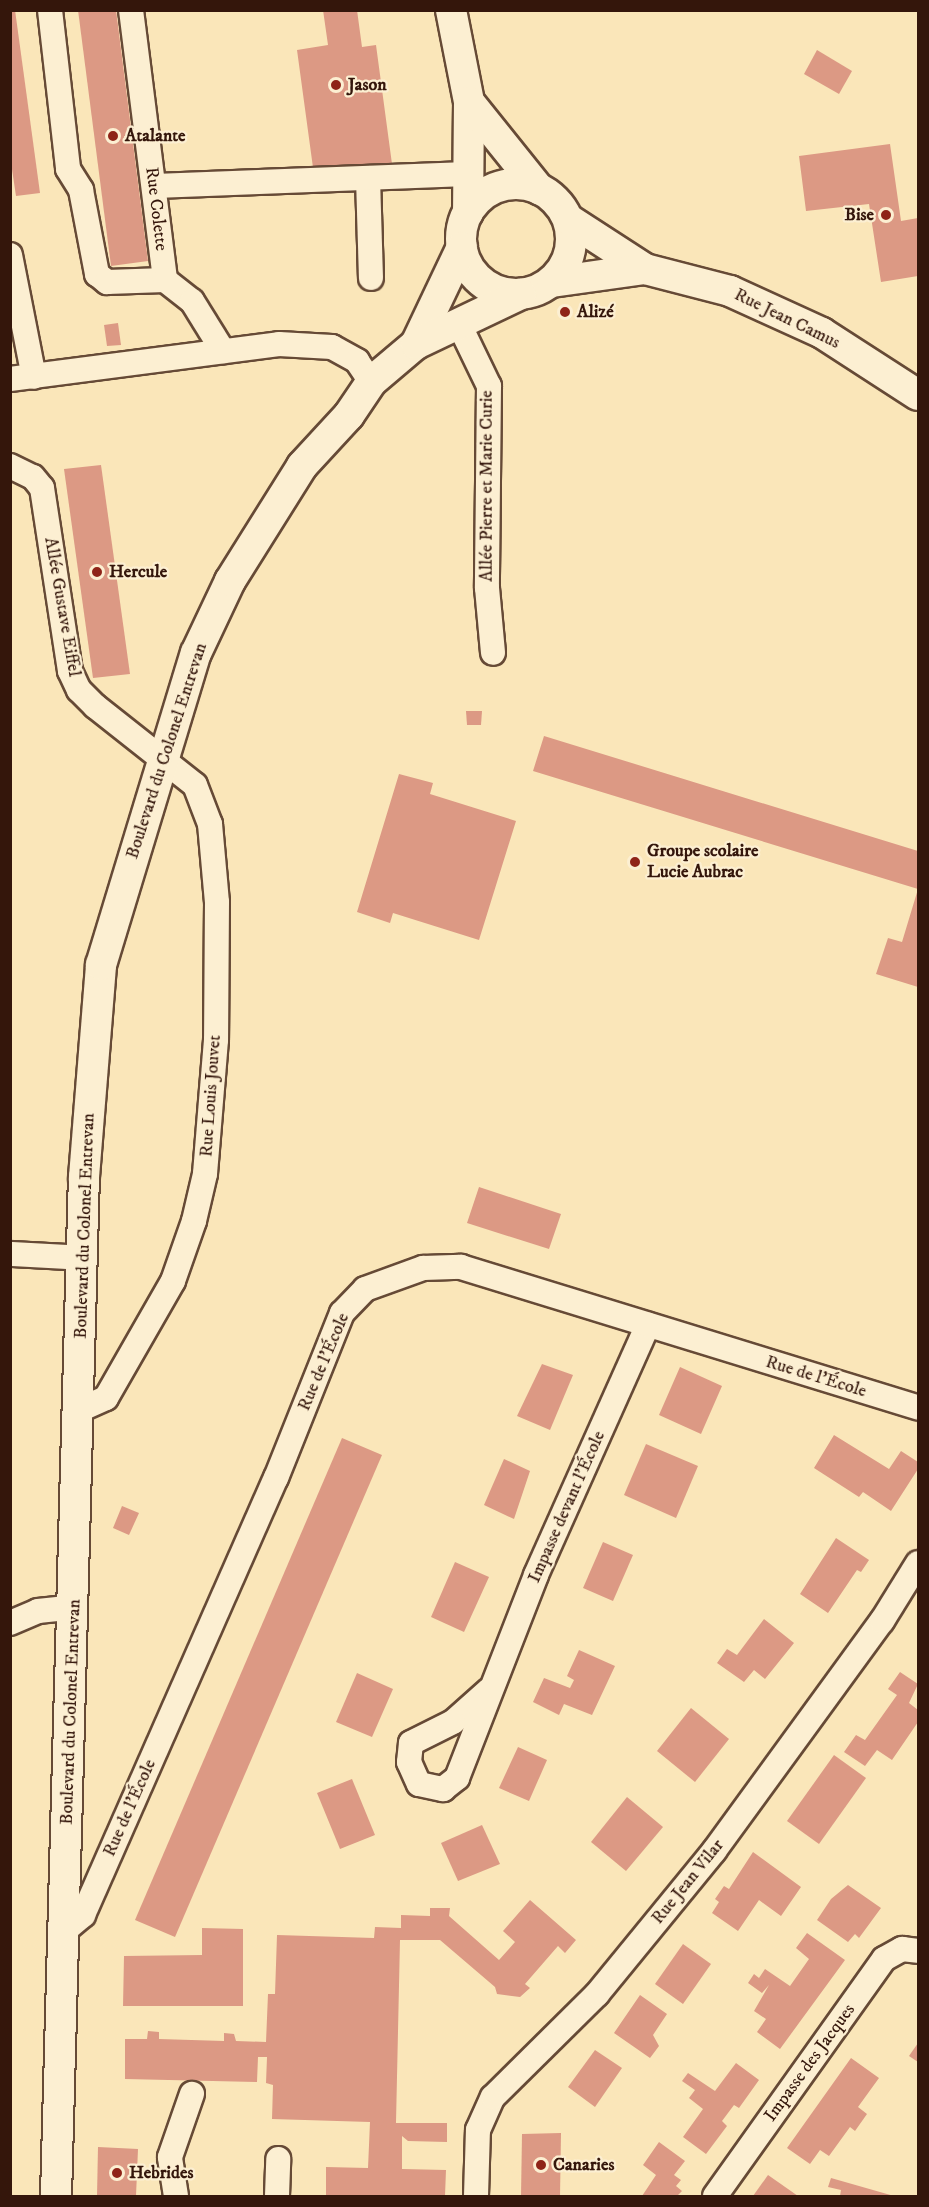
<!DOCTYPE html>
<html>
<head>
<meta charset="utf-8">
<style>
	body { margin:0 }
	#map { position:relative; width:929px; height:2207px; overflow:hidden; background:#fae6b9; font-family:"IM FELL DW Pica",serif }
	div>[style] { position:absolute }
	.building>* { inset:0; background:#dc9984 }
	.roads { filter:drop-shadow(2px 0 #664a36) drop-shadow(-2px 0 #664a36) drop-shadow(0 2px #664a36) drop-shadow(0 -2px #664a36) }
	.minor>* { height:24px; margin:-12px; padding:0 12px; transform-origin:12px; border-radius:12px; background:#fcefd2 }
	.tertiary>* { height:30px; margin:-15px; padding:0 15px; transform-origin:15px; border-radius:15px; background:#fcefd2 }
	.tertiary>.ring { margin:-15px; padding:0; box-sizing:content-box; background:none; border:30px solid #fcefd2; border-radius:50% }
	.dots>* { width:16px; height:16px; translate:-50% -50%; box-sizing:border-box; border:3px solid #fcefd2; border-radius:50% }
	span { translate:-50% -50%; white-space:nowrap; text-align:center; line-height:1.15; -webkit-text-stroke:4.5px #fcefd2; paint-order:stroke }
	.poi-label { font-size:18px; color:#34160b; font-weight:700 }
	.left { translate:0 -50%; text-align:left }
	.right { translate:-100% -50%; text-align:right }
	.street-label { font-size:18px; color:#34160b }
	.frame { position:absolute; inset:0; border:12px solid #34160b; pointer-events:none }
</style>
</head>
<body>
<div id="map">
	<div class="building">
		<div style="clip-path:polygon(10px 10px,15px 10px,40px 193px,16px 196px,10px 156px)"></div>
		<div style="clip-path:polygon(78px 10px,116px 10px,148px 261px,111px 266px)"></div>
		<div style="clip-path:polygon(323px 10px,357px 10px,362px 47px,376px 45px,392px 164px,314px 175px,297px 50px,328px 45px)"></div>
		<div style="clip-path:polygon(817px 50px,852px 71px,839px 94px,804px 74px)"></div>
		<div style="clip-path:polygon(890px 144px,901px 221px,918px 218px,918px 276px,881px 282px,869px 204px,806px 211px,799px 156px)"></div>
		<div style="clip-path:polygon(118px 323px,121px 345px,107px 346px,104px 325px)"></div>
		<div style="clip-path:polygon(101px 465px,130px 674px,93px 678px,64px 469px)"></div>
		<div style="clip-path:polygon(466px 711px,482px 711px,481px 725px,467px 725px)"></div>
		<div style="clip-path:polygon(544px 736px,918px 851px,918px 987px,876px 974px,888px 938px,902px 942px,918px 889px,533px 771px)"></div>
		<div style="clip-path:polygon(399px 774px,433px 783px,430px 794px,516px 821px,479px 940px,393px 913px,390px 923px,357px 912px)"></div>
		<div style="clip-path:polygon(479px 1187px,561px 1214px,549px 1249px,467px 1223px)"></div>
		<div style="clip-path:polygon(542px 1364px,573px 1375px,550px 1430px,517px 1416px)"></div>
		<div style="clip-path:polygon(680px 1367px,722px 1386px,701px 1434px,659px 1415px)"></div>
		<div style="clip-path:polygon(834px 1435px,889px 1469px,901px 1451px,918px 1462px,918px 1469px,891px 1511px,863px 1492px,859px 1497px,814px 1468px)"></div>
		<div style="clip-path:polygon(342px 1438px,382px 1455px,175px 1937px,135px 1920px)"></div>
		<div style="clip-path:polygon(646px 1444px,698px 1466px,676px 1518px,624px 1495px)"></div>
		<div style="clip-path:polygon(504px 1459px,530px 1471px,514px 1519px,484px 1505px)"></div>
		<div style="clip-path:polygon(122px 1506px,139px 1513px,129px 1535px,113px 1528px)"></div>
		<div style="clip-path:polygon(836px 1538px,869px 1560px,861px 1572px,857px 1570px,828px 1613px,800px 1594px)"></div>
		<div style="clip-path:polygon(603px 1542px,633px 1555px,613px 1601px,583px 1588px)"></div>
		<div style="clip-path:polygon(455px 1562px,489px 1577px,464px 1632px,431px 1617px)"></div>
		<div style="clip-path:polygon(764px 1619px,794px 1643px,765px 1679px,754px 1670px,744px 1682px,717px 1663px,727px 1649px,737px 1655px)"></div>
		<div style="clip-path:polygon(579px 1650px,615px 1666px,592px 1715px,564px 1704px,559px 1715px,533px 1702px,544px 1678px,570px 1688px,574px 1680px,567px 1676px)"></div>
		<div style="clip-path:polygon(900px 1672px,918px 1684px,909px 1703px,918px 1710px,918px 1722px,892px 1760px,877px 1750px,865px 1766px,844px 1752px,856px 1735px,865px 1740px,897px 1695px,888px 1689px)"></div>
		<div style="clip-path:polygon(357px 1673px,393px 1689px,372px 1737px,336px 1722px)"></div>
		<div style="clip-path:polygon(691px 1708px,729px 1739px,695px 1782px,657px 1751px)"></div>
		<div style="clip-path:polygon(518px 1747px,547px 1760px,529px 1801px,499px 1788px)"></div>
		<div style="clip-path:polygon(834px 1755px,866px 1778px,819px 1844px,787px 1821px)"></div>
		<div style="clip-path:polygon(352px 1779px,375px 1835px,340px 1849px,317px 1793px)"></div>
		<div style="clip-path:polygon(627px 1797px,663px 1827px,626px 1871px,591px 1842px)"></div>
		<div style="clip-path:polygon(482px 1825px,500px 1864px,458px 1881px,441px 1843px)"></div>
		<div style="clip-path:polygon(753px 1852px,801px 1887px,781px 1916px,759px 1900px,738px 1931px,712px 1913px,719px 1902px,715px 1899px,724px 1886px,729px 1889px)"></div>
		<div style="clip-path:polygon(848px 1885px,881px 1908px,859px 1938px,855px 1934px,848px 1942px,817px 1920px,831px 1899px)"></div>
		<div style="clip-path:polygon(530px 1900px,576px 1940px,565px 1953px,558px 1946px,525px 1984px,530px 1988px,520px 1997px,497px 1994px,495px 1987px,440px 1940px,400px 1940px,396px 2123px,447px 2123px,447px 2142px,408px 2141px,402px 2136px,402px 2169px,446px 2170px,445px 2196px,326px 2196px,326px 2167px,368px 2168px,370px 2122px,272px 2119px,273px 2085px,266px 2083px,267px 2057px,258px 2057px,257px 2082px,125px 2079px,125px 2039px,147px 2039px,148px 2031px,159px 2032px,159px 2039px,224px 2041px,224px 2033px,234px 2034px,236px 2041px,266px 2042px,268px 1994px,275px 1994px,277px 1935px,374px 1938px,375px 1927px,401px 1928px,401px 1915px,430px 1916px,430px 1908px,450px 1908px,449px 1916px,499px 1960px,515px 1942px,503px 1931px)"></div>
		<div style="clip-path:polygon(202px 1928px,243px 1929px,243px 2006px,123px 2006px,124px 1956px,202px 1955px)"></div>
		<div style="clip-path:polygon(807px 1933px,845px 1960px,780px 2049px,757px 2032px,766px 2019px,754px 2011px,769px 1985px,762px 1993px,748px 1983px,754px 1974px,759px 1978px,765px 1969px,790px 1986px,809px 1959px,796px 1948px)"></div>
		<div style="clip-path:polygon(683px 1944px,711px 1964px,683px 2004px,655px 1984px)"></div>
		<div style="clip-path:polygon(640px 1995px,667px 2014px,653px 2035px,659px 2046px,650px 2058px,614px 2033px)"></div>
		<div style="clip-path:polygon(918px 2043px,918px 2062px,909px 2056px)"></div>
		<div style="clip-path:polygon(595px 2050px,622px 2068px,595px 2107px,568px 2087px)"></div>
		<div style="clip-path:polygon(851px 2058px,879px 2078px,858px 2107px,867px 2114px,855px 2131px,850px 2127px,829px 2156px,820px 2150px,810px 2164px,787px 2148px)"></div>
		<div style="clip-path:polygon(736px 2063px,759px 2080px,739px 2108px,734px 2105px,722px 2121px,727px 2126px,706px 2154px,683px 2137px,703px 2109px,689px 2098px,695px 2090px,682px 2081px,688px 2073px,715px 2091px)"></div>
		<div style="clip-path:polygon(561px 2133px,560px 2196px,521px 2196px,522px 2134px)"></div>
		<div style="clip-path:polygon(659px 2142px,685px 2161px,674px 2175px,681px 2180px,676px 2186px,682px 2191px,677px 2196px,642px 2196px,656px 2175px,643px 2165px)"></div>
		<div style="clip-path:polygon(98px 2147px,138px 2149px,136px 2196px,97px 2196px)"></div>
		<div style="clip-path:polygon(768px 2175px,798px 2196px,753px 2196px)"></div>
		<div style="clip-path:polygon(831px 2178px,894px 2196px,840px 2196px,841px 2190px,828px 2187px)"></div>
	</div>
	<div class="roads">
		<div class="minor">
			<div style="left:50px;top:10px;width:160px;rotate:83.5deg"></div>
			<div style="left:68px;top:169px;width:25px;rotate:58deg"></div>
			<div style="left:81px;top:190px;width:86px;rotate:79.2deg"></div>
			<div style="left:97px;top:274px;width:13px;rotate:39deg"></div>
			<div style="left:107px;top:282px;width:58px;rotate:-2deg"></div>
			<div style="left:131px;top:10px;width:272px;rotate:82.8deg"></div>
			<div style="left:165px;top:280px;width:34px;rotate:38deg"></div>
			<div style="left:192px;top:301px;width:59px;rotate:58.2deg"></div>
			<div style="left:368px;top:178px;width:100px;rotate:88.3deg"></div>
			<div style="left:154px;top:186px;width:314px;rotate:-2.2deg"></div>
			<div style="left:10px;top:255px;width:124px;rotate:78.9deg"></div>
			<div style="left:459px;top:324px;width:69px;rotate:64.2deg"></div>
			<div style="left:489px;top:386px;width:202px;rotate:90.6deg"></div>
			<div style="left:487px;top:588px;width:65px;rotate:84.7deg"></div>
			<div style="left:10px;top:379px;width:271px;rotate:-7.4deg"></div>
			<div style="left:279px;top:344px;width:53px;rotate:3.2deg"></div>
			<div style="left:332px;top:347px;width:29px;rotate:29deg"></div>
			<div style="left:357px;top:361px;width:25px;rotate:56deg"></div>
			<div style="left:10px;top:466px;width:25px;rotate:26deg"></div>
			<div style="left:33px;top:477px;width:14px;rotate:51deg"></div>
			<div style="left:42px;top:488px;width:185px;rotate:81.3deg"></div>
			<div style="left:70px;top:671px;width:21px;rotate:65deg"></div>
			<div style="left:79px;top:690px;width:23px;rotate:45deg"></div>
			<div style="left:95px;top:706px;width:127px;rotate:38.3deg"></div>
			<div style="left:195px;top:785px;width:42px;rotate:69deg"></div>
			<div style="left:210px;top:824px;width:78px;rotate:84.9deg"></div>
			<div style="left:217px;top:902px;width:138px;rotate:90.4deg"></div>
			<div style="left:216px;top:1040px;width:134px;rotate:94.7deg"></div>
			<div style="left:205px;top:1174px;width:48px;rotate:103.2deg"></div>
			<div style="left:194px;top:1221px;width:64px;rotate:109.3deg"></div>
			<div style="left:173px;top:1281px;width:135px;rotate:119.8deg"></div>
			<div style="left:106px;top:1398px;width:30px;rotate:156deg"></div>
			<div style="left:10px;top:1254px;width:73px;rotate:3.1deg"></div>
			<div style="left:10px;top:1623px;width:30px;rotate:-23deg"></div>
			<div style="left:38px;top:1611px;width:36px;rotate:-6deg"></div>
			<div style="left:489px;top:1690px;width:48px;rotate:138.4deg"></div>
			<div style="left:453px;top:1722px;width:47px;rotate:153.4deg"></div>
			<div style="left:411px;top:1743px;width:19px;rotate:96deg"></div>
			<div style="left:409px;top:1762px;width:24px;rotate:66deg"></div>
			<div style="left:419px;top:1784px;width:25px;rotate:12deg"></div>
			<div style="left:443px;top:1789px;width:18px;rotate:-38deg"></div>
			<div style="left:457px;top:1778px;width:218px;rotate:-68.7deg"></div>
			<div style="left:536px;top:1575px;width:274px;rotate:-65.9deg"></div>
			<div style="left:64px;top:1931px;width:25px;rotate:-40deg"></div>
			<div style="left:83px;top:1915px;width:478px;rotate:-66.2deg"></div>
			<div style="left:276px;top:1478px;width:178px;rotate:-68.2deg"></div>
			<div style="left:342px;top:1313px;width:33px;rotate:-46deg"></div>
			<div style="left:365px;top:1289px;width:62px;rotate:-19.9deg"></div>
			<div style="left:423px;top:1268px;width:38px;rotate:-2deg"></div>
			<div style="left:461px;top:1267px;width:478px;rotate:17.1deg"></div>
			<div style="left:176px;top:2196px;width:39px;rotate:-99deg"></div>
			<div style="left:170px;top:2157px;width:67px;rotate:-70.8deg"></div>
			<div style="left:277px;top:2196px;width:37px;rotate:-88deg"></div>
			<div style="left:476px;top:2196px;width:66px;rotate:-88.3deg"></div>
			<div style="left:478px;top:2130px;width:36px;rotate:-66deg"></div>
			<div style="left:493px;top:2097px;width:146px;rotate:-44.7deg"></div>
			<div style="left:597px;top:1994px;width:185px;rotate:-50.7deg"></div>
			<div style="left:714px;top:1851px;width:285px;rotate:-53.9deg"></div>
			<div style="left:882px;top:1621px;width:68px;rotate:-58.2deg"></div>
			<div style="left:715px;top:2196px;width:291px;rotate:-54.5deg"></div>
			<div style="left:884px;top:1959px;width:21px;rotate:-29deg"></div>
			<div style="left:902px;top:1949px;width:16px;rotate:7deg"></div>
		</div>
		<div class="tertiary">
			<div style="left:451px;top:10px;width:94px;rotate:78.9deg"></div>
			<div style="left:469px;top:102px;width:110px;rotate:90.5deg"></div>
			<div style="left:469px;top:102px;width:112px;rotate:51.2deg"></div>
			<div class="ring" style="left:461px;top:184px;width:80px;height:80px"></div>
			<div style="left:568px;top:219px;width:92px;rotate:33deg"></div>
			<div style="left:645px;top:269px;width:88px;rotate:14.5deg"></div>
			<div style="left:730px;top:291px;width:101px;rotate:24.5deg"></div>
			<div style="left:822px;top:333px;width:114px;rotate:32.9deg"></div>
			<div style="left:552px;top:282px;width:94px;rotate:-8deg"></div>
			<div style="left:416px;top:344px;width:107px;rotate:-64.6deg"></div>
			<div style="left:56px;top:2196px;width:1019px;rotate:-88.43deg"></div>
			<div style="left:84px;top:1177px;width:213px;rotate:-85.4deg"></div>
			<div style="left:101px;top:965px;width:326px;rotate:-73.1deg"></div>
			<div style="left:196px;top:653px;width:80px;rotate:-64.7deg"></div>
			<div style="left:230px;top:581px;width:136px;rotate:-57.9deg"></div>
			<div style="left:302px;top:466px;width:69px;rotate:-47.3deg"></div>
			<div style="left:349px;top:415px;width:40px;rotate:-56deg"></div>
			<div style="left:371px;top:382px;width:59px;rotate:-40.2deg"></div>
			<div style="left:416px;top:344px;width:116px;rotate:-25.5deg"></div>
		</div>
	</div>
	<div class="dots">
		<div style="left:336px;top:85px;background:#8f2418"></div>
		<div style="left:113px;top:136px;background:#8f2418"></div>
		<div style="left:886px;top:215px;background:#8f2418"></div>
		<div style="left:565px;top:312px;background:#8f2418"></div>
		<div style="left:97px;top:572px;background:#8f2418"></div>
		<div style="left:635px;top:862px;background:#8f2418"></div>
		<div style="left:541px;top:2165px;background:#8f2418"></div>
		<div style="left:117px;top:2173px;background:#8f2418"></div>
	</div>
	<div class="poi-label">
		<span class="left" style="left:348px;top:85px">Jason</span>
		<span class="left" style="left:125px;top:136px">Atalante</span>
		<span class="right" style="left:874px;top:215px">Bise</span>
		<span class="left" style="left:577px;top:312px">Alizé</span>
		<span class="left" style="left:109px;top:572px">Hercule</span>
		<span class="left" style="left:647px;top:862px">Groupe scolaire<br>Lucie Aubrac</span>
		<span class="left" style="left:553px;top:2165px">Canaries</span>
		<span class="left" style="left:129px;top:2173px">Hebrides</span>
	</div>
	<div class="street-label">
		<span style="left:156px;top:209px;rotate:83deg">Rue Colette</span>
		<span style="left:787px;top:319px;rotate:26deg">Rue Jean Camus</span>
		<span style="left:487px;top:486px;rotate:-90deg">Allée Pierre et Marie Curie</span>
		<span style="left:62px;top:607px;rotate:80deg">Allée Gustave Eiffel</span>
		<span style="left:167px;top:751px;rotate:-72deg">Boulevard du Colonel Entrevan</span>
		<span style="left:211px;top:1096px;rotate:-86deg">Rue Louis Jouvet</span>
		<span style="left:85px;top:1226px;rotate:-88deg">Boulevard du Colonel Entrevan</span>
		<span style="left:324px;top:1362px;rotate:-67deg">Rue de l'École</span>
		<span style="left:816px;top:1377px;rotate:17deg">Rue de l'École</span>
		<span style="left:567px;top:1507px;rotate:-66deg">Impasse devant l'École</span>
		<span style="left:71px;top:1712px;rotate:-88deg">Boulevard du Colonel Entrevan</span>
		<span style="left:130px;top:1808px;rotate:-66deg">Rue de l'École</span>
		<span style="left:688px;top:1882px;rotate:-51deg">Rue Jean Vilar</span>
		<span style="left:810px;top:2063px;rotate:-54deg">Impasse des Jacques</span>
	</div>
	<div class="frame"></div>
</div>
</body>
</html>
